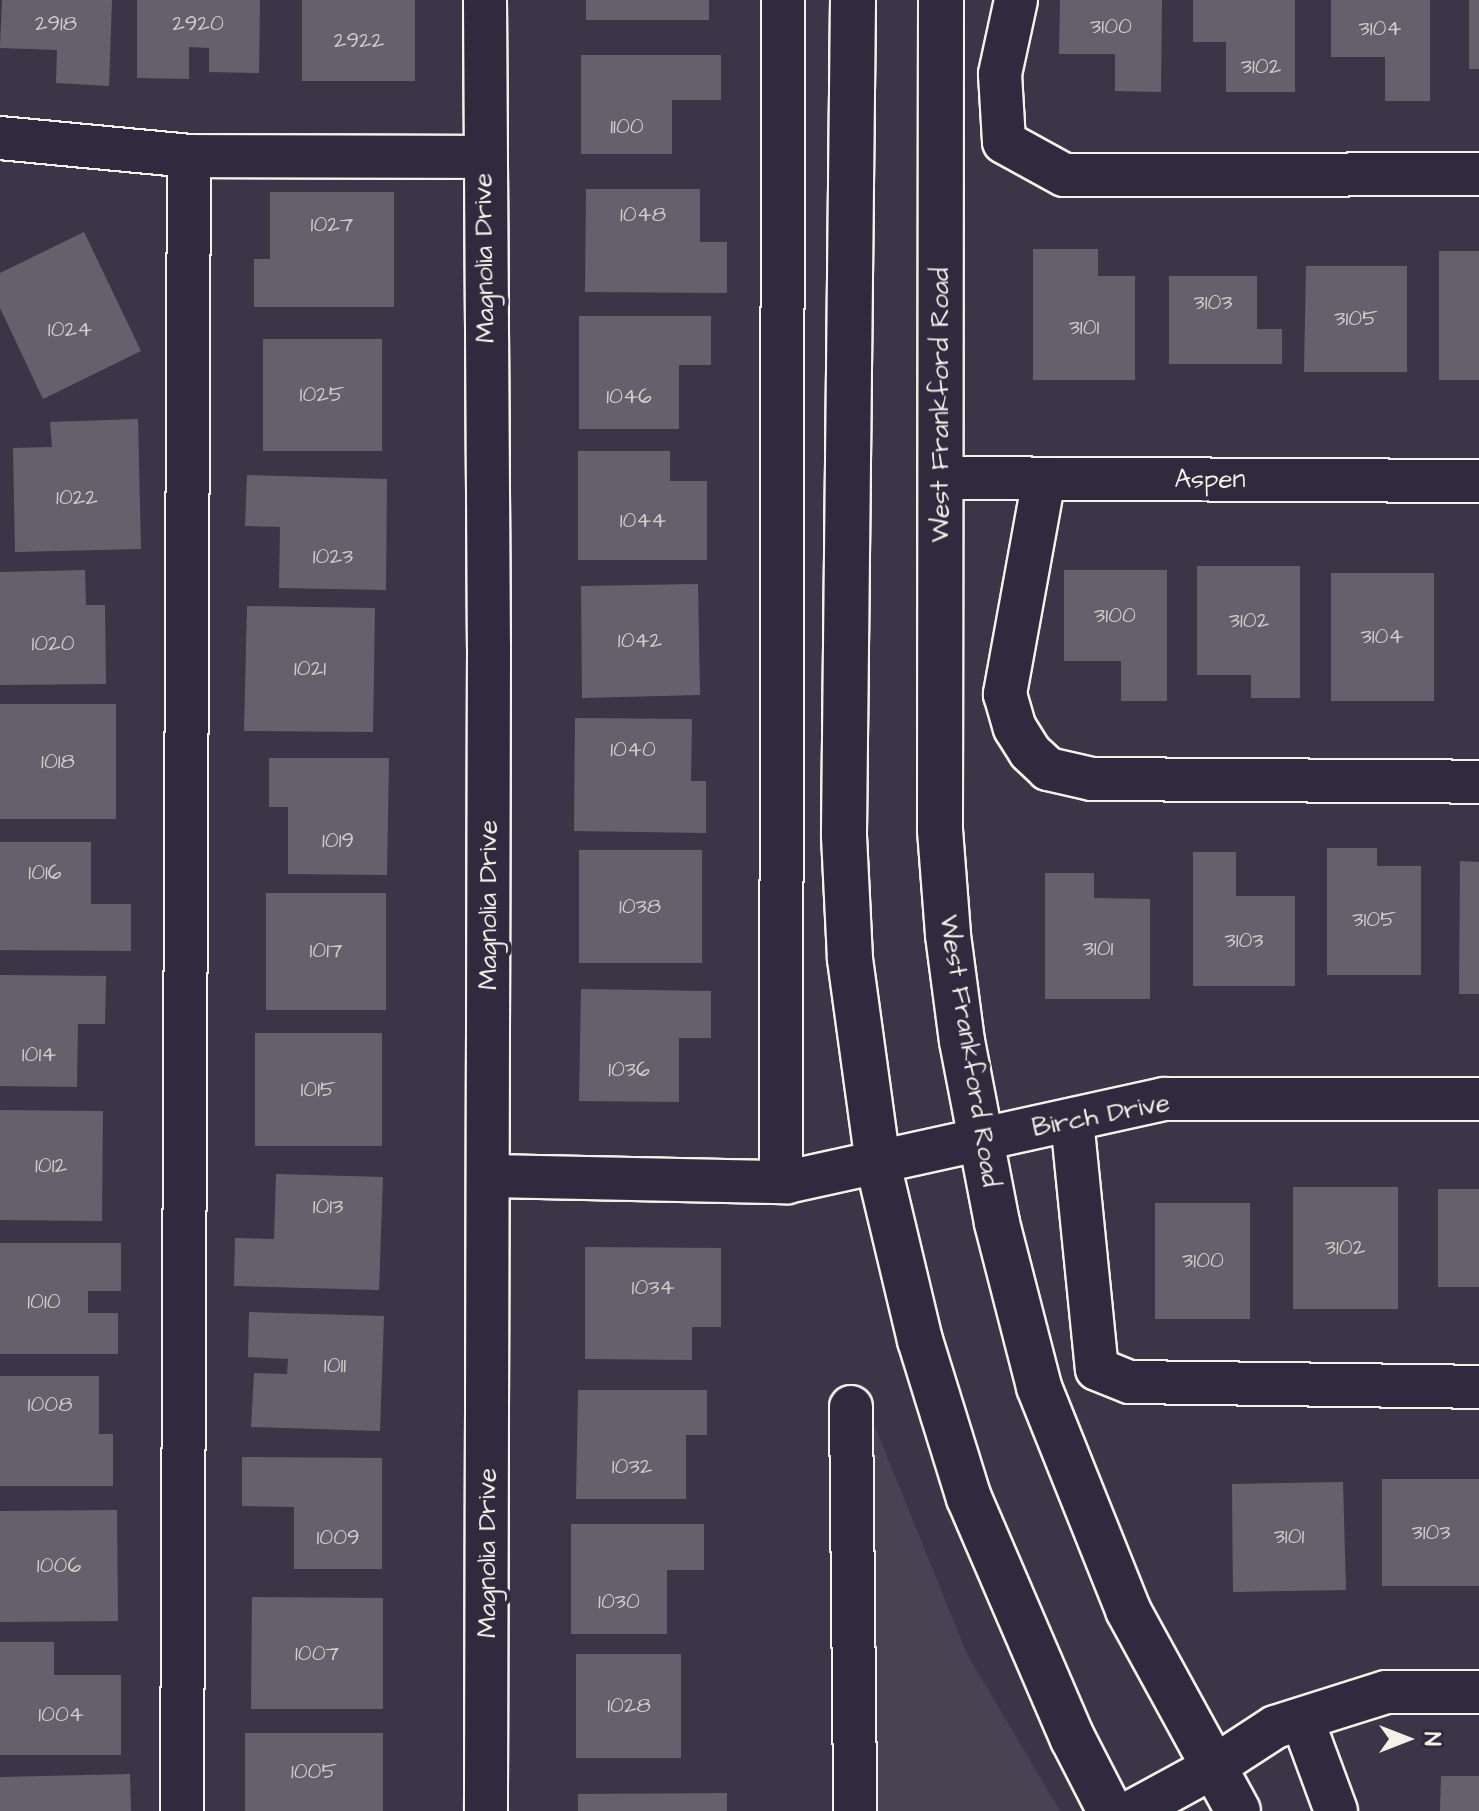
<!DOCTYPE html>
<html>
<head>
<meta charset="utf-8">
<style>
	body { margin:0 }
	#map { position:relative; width:1479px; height:1811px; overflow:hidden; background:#3b3647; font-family:"Architects Daughter",sans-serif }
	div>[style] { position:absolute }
	.built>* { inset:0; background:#484352 }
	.building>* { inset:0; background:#65616c }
	.roads { filter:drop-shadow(2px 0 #f4f1e8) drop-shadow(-2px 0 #f4f1e8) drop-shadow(0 2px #f4f1e8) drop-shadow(0 -2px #f4f1e8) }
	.minor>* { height:42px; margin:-21px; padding:0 21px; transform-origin:21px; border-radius:21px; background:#2f2a3d }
	.major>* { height:44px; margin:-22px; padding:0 22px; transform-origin:22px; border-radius:22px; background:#2f2a3d }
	span { translate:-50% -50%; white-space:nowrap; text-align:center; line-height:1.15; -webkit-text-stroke:8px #2f2a3d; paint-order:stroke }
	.number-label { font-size:22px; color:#d0cdc9 }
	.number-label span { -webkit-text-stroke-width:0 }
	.street-label { font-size:26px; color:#f4f1e8 }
	.north { position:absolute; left:1367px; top:1699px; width:80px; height:80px; -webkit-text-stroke:6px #2f2a3d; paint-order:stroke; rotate:90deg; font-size:22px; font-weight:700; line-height:32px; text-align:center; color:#f4f1e8 }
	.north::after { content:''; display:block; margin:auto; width:28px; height:36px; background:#f4f1e8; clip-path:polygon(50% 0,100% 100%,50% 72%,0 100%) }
</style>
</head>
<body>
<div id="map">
	<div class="built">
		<div style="clip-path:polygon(865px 1402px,967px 1654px,1060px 1811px,861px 1811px)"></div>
	</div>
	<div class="building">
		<div style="clip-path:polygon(2px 0,112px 0,109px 86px,56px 83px,57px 50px,0 48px)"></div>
		<div style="clip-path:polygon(137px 0,260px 0,259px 73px,209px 72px,209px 48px,189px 47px,189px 79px,137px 78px)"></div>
		<div style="clip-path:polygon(302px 0,415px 0,415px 81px,302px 81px)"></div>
		<div style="clip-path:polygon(586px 0,709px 0,709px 20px,586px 20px)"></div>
		<div style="clip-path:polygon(1060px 0,1162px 0,1161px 92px,1115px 91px,1115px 54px,1059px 54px)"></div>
		<div style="clip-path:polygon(1193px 0,1295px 0,1295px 92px,1226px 92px,1226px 42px,1193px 42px)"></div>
		<div style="clip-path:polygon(1331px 0,1430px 0,1430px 101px,1385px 101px,1385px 57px,1331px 57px)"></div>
		<div style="clip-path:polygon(1469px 0,1479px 0,1479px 69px,1469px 69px)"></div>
		<div style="clip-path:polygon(581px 55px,721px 55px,721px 100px,672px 100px,672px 154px,581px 154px)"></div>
		<div style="clip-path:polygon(586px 189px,700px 189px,700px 242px,727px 242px,727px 293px,585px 292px)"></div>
		<div style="clip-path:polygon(270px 192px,394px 192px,394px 307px,254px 307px,254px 259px,270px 259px)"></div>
		<div style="clip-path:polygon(84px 232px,141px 351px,43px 399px,0 308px,0 273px)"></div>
		<div style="clip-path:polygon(1033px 249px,1098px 249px,1098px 276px,1135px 276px,1135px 380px,1033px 380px)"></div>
		<div style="clip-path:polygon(1439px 251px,1479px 251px,1479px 380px,1439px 380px)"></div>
		<div style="clip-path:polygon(1306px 266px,1407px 266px,1407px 372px,1304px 372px)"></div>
		<div style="clip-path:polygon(1169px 276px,1257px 276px,1257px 329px,1282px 329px,1282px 364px,1169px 364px)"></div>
		<div style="clip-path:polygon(579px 316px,711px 316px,711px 365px,679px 365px,679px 429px,579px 429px)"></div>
		<div style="clip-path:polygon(263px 339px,382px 339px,382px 451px,263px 451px)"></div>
		<div style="clip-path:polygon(138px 419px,141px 549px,15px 552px,13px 448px,52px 447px,50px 422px)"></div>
		<div style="clip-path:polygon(578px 451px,670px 451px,670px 481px,707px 481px,707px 560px,578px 560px)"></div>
		<div style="clip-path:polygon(247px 475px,387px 479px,386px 590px,279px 588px,280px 527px,245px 526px)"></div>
		<div style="clip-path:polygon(1197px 566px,1300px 566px,1300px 698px,1251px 698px,1251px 675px,1197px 675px)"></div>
		<div style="clip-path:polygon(85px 570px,86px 605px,105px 605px,106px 684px,0 685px,0 572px)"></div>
		<div style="clip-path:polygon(1064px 570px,1167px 570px,1167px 701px,1121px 701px,1121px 661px,1064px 661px)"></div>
		<div style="clip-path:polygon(1331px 573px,1434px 573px,1434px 701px,1331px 701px)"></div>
		<div style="clip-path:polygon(698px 584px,700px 695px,582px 698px,581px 586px)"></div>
		<div style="clip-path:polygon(247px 606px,375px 608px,373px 732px,244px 731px)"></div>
		<div style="clip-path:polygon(0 704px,116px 704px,116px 819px,0 819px)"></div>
		<div style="clip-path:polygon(575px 718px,692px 719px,691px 781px,706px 781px,706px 833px,574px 831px)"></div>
		<div style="clip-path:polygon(269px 758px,389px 758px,387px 875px,288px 874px,288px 807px,269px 807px)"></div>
		<div style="clip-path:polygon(0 842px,91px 842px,91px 904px,131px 904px,131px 951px,0 950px)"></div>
		<div style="clip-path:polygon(1327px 848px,1377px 848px,1377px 866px,1421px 866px,1421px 975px,1327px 975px)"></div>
		<div style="clip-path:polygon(579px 850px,702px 850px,702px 963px,579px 963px)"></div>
		<div style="clip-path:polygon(1193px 852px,1236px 852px,1236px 896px,1295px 896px,1295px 986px,1193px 986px)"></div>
		<div style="clip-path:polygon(1460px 861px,1479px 862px,1479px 994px,1459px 994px)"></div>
		<div style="clip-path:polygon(1045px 873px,1094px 873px,1094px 898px,1150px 899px,1150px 999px,1045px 999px)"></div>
		<div style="clip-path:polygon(266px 893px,386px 893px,386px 1010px,266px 1010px)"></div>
		<div style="clip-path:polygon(0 975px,106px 976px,105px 1024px,78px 1024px,77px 1087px,0 1086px)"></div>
		<div style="clip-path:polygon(581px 989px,711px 991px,711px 1038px,679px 1038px,679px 1102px,579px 1101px)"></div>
		<div style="clip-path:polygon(255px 1033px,382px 1033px,382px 1146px,255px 1146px)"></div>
		<div style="clip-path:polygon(0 1110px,103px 1111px,102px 1221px,0 1220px)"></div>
		<div style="clip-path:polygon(276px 1174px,383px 1177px,379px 1290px,234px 1286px,235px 1238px,274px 1239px)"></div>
		<div style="clip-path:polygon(1293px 1187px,1398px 1187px,1398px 1309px,1293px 1309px)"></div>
		<div style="clip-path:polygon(1438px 1189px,1479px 1189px,1479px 1287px,1438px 1287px)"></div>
		<div style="clip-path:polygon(1155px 1203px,1250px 1203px,1250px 1319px,1155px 1319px)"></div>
		<div style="clip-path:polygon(0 1243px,121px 1243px,121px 1291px,88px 1291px,88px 1313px,118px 1313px,118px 1354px,0 1354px)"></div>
		<div style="clip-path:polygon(585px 1247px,721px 1248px,721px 1327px,692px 1327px,692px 1360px,585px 1359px)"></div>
		<div style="clip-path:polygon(249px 1312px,384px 1316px,380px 1431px,251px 1427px,254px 1373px,287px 1374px,288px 1359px,248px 1357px)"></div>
		<div style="clip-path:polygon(0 1376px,99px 1376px,99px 1434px,113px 1434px,113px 1486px,0 1486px)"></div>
		<div style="clip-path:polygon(578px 1390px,707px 1390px,707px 1435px,686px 1435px,686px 1499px,576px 1499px)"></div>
		<div style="clip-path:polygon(242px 1457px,382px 1458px,382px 1569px,294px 1569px,294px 1507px,242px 1506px)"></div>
		<div style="clip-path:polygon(1382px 1479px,1479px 1479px,1479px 1586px,1382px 1586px)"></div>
		<div style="clip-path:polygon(1343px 1482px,1346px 1590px,1233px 1592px,1232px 1484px)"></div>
		<div style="clip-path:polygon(117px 1510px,118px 1621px,0 1622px,0 1511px)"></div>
		<div style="clip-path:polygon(571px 1524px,704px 1524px,704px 1570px,667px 1570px,667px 1634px,571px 1634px)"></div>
		<div style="clip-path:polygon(252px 1597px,383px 1598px,383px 1709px,251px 1709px)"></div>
		<div style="clip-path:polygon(0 1642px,54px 1642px,54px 1675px,121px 1675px,121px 1755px,0 1755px)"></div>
		<div style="clip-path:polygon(576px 1654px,681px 1654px,681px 1758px,576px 1758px)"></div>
		<div style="clip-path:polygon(245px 1733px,383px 1733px,383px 1811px,245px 1811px)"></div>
		<div style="clip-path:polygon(130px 1774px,131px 1811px,0 1811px,0 1777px)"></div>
		<div style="clip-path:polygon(1441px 1776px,1479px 1776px,1479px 1811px,1440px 1811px)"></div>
		<div style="clip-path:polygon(727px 1793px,727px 1811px,578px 1811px,578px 1794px)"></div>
	</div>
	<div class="roads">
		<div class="minor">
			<div style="left:485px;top:0;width:648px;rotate:89.65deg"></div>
			<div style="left:489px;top:648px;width:1163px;rotate:90.15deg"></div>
			<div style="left:1016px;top:0;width:76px;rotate:102.2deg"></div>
			<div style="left:1000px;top:74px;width:68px;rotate:86.6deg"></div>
			<div style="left:1004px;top:142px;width:68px;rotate:28.8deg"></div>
			<div style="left:1064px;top:175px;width:415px;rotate:-0.1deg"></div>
			<div style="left:0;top:138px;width:190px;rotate:5.4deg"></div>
			<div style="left:940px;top:478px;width:539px;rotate:0.32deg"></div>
			<div style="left:1044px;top:479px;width:219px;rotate:100.3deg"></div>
			<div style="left:1005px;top:694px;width:35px;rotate:74deg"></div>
			<div style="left:1015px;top:728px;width:28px;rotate:58deg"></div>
			<div style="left:1030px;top:752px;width:25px;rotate:43deg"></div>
			<div style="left:1048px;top:769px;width:45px;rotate:12.8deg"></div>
			<div style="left:1092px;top:779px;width:387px;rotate:0.4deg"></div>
			<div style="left:1072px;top:1120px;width:250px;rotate:84.3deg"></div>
			<div style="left:1097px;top:1369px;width:35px;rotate:22deg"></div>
			<div style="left:1130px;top:1382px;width:349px;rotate:0.8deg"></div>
			<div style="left:489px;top:1176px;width:298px;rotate:1.2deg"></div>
			<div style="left:787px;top:1182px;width:386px;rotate:-12.4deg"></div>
			<div style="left:1164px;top:1099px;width:315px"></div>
			<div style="left:781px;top:1182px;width:1182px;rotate:-89.9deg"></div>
			<div style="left:851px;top:1407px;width:404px;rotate:89.4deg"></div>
			<div style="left:1302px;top:1719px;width:98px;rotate:69.7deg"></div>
			<div style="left:182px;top:1811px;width:1655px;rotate:-89.76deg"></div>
			<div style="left:189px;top:156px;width:295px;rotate:0.2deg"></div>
			<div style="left:1133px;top:1811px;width:90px;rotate:-28.6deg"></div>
			<div style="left:1212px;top:1768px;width:75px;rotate:-33.1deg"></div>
			<div style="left:1275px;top:1727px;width:116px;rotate:-17.5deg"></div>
			<div style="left:1386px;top:1692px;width:93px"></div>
		</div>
		<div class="major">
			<div style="left:853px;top:0;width:836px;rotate:90.62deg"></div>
			<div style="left:844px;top:836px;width:123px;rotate:87.2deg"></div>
			<div style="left:850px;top:959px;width:207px;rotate:82.2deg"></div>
			<div style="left:878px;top:1164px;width:181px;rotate:76.6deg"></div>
			<div style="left:920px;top:1340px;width:165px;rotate:72.8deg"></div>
			<div style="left:969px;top:1498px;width:262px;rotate:66.7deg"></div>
			<div style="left:1073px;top:1739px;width:81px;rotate:62.8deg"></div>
			<div style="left:941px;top:0;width:830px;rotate:90.07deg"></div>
			<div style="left:940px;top:830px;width:105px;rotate:85.6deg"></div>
			<div style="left:948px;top:935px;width:107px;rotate:82.5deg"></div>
			<div style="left:962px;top:1041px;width:185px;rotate:79.1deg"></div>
			<div style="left:997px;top:1223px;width:169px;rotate:75.6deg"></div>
			<div style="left:1039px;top:1387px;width:240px;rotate:68.2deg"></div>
			<div style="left:1128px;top:1610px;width:229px;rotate:61.3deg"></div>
		</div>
	</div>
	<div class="number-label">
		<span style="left:56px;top:24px">2918</span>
		<span style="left:198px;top:24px">2920</span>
		<span style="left:1111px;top:27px">3100</span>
		<span style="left:1380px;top:29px">3104</span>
		<span style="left:359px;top:41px">2922</span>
		<span style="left:1261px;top:67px">3102</span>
		<span style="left:627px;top:127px">1100</span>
		<span style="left:643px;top:215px">1048</span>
		<span style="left:332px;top:225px">1027</span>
		<span style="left:1213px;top:303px">3103</span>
		<span style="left:1356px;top:319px">3105</span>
		<span style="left:1084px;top:328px">3101</span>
		<span style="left:70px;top:330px">1024</span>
		<span style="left:322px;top:395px">1025</span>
		<span style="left:629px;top:397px">1046</span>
		<span style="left:77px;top:498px">1022</span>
		<span style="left:643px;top:521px">1044</span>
		<span style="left:333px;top:557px">1023</span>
		<span style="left:1115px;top:616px">3100</span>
		<span style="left:1249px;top:621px">3102</span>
		<span style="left:1382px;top:637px">3104</span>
		<span style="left:640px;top:641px">1042</span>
		<span style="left:53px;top:644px">1020</span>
		<span style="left:310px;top:669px">1021</span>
		<span style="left:633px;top:750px">1040</span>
		<span style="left:58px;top:762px">1018</span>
		<span style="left:338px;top:841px">1019</span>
		<span style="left:45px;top:873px">1016</span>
		<span style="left:640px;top:907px">1038</span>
		<span style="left:1374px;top:920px">3105</span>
		<span style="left:1244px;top:941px">3103</span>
		<span style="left:1098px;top:949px">3101</span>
		<span style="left:326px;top:951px">1017</span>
		<span style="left:39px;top:1055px">1014</span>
		<span style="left:629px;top:1070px">1036</span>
		<span style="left:318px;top:1090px">1015</span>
		<span style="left:51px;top:1166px">1012</span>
		<span style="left:328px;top:1207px">1013</span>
		<span style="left:1345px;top:1248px">3102</span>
		<span style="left:1203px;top:1261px">3100</span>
		<span style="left:653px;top:1288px">1034</span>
		<span style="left:44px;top:1302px">1010</span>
		<span style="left:335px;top:1366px">1011</span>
		<span style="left:50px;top:1405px">1008</span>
		<span style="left:632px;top:1467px">1032</span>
		<span style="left:1431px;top:1533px">3103</span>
		<span style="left:1289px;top:1537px">3101</span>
		<span style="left:338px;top:1538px">1009</span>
		<span style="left:59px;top:1566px">1006</span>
		<span style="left:619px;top:1602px">1030</span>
		<span style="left:317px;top:1654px">1007</span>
		<span style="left:629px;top:1706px">1028</span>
		<span style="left:61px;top:1715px">1004</span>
		<span style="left:314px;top:1772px">1005</span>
	</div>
	<div class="street-label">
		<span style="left:485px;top:258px;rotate:-91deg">Magnolia Drive</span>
		<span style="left:941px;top:405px;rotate:-90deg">West Frankford Road</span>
		<span style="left:1210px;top:480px">Aspen</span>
		<span style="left:489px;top:905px;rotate:-90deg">Magnolia Drive</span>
		<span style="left:969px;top:1051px;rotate:81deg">West Frankford Road</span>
		<span style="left:1101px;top:1116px;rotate:-11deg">Birch Drive</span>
		<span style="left:488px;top:1553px;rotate:-90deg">Magnolia Drive</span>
	</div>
	<div class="north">N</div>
</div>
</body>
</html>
